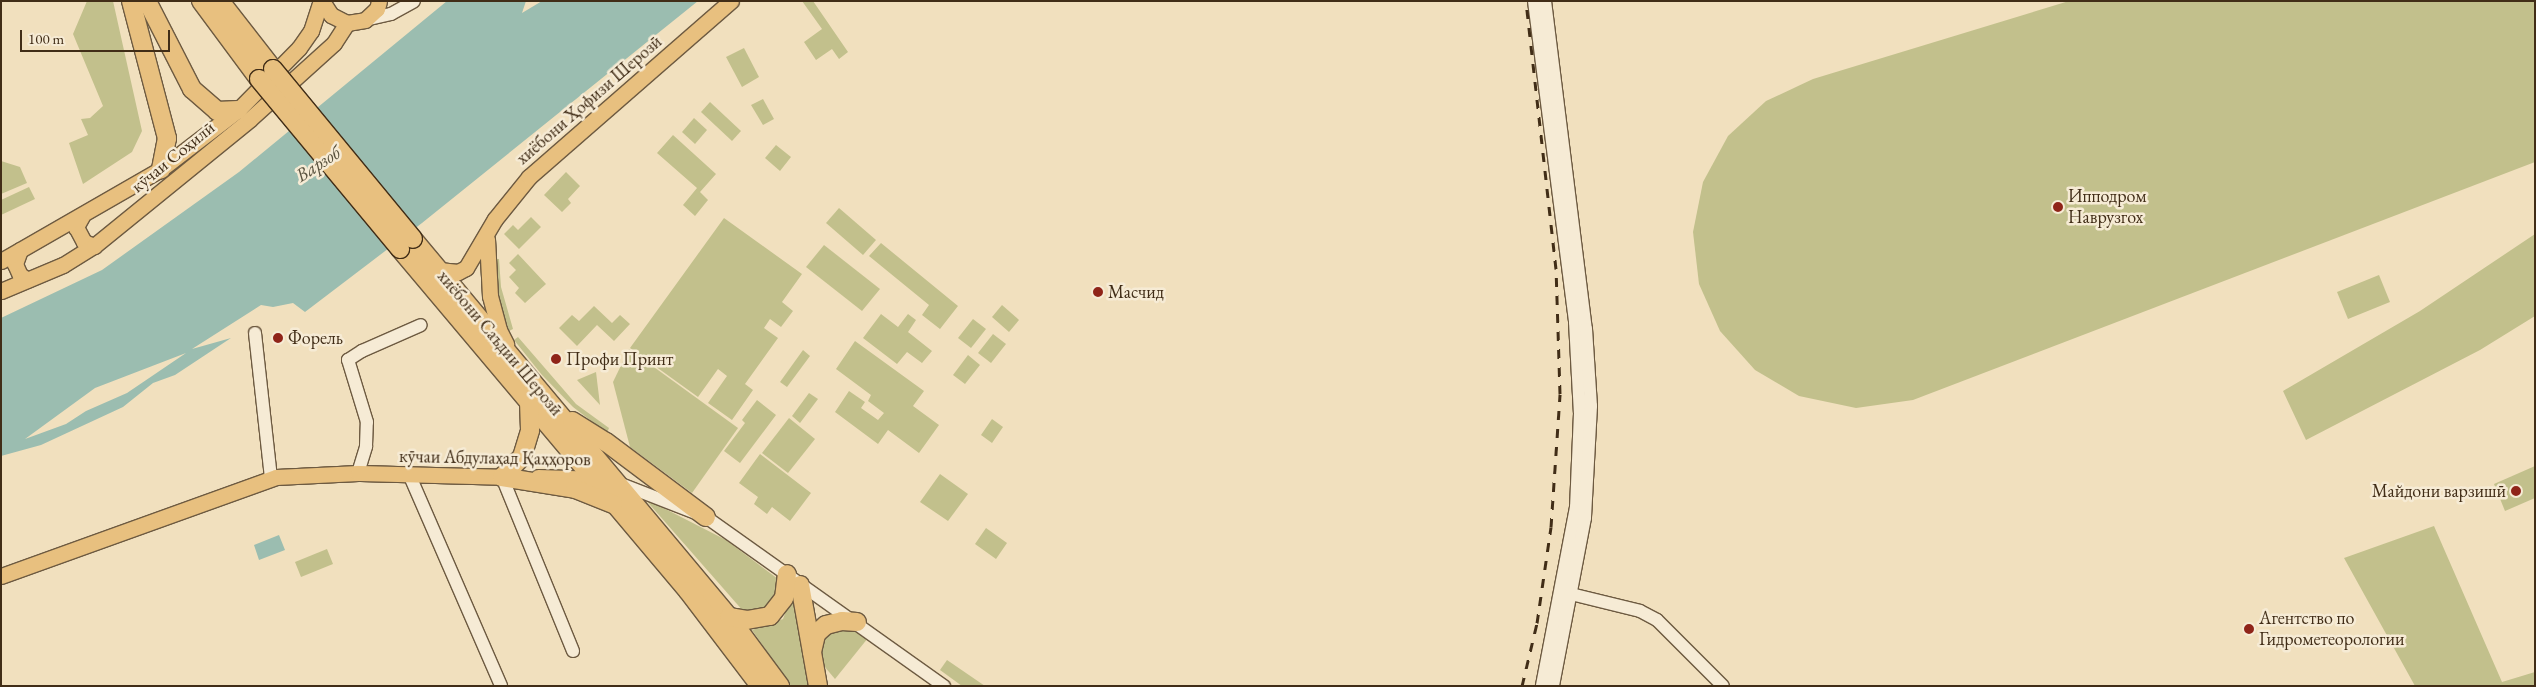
<!DOCTYPE html>
<html>
<head>
<meta charset="utf-8">
<style>
	body { margin:0 }
	#map { position:relative; width:2536px; height:687px; overflow:hidden; background:#f1e0be; font-family:"EB Garamond",serif }
	div>[style] { position:absolute }
	.green>* { inset:0; background:#c2c08c }
	.water>* { inset:0; background:#9bbdb0 }
	.roads { filter:drop-shadow(1px 0 #6d5a41) drop-shadow(-1px 0 #6d5a41) drop-shadow(0 1px #6d5a41) drop-shadow(0 -1px #6d5a41) }
	.minor>* { height:12px; margin:-6px; padding:0 6px; transform-origin:6px; border-radius:6px; background:#f6ebd5 }
	.major>* { height:15px; margin:-7.5px; padding:0 7.5px; transform-origin:7.5px; border-radius:7.5px; background:#e8c07f }
	.highway>* { height:18px; margin:-9px; padding:0 9px; transform-origin:9px; border-radius:9px; background:#e8c07f }
	.rail>* { height:3px; margin-top:-1.5px; transform-origin:0; background:repeating-linear-gradient(90deg,#412d17 0 9px,transparent 0 18px) }
	.bridges { filter:drop-shadow(1px 0 #412d17) drop-shadow(-1px 0 #412d17) drop-shadow(0 1px #412d17) drop-shadow(0 -1px #412d17) }
	.highway-bridge>* { height:18px; margin:-9px; padding:0 9px; transform-origin:9px; border-radius:9px; background:#e8c07f }
	.dots>* { width:14px; height:14px; translate:-50% -50%; box-sizing:border-box; border:2px solid #f6ebd5; border-radius:50% }
	span { translate:-50% -50%; white-space:nowrap; text-align:center; line-height:1.15; -webkit-text-stroke:5px #f6ebd5; paint-order:stroke }
	.street-label { font-size:18px; color:#412d17 }
	.poi-label { font-size:18px; color:#412d17 }
	.left { translate:0 -50%; text-align:left }
	.right { translate:-100% -50%; text-align:right }
	.water-label { font-size:19px; color:#58513d; font-style:italic }
	.frame { position:absolute; inset:0; border:2px solid #412d17; pointer-events:none }
	.scale { position:absolute; left:20px; top:30px; width:150px; height:22px; box-sizing:border-box; border:2px solid #412d17; border-top:0; padding-left:6px; font-size:15px; line-height:18px; white-space:nowrap; color:#412d17; -webkit-text-stroke:4px #f6ebd5; paint-order:stroke }
</style>
</head>
<body>
<div id="map">
	<div class="green">
		<div style="clip-path:polygon(87px 1px,113px 1px,142px 131px,132px 152px,83px 184px,69px 143px,88px 135px,81px 119px,90px 118px,103px 106px,73px 34px)"></div>
		<div style="clip-path:polygon(802px 1px,813px 1px,848px 52px,839px 59px,832px 49px,816px 60px,804px 42px,822px 29px)"></div>
		<div style="clip-path:polygon(2069px 1px,2535px 1px,2535px 162px,1913px 400px,1856px 408px,1799px 396px,1755px 370px,1720px 331px,1699px 284px,1693px 232px,1703px 182px,1728px 136px,1766px 101px,1813px 79px)"></div>
		<div style="clip-path:polygon(744px 48px,759px 77px,742px 87px,726px 57px)"></div>
		<div style="clip-path:polygon(763px 99px,774px 119px,763px 125px,751px 105px)"></div>
		<div style="clip-path:polygon(710px 102px,741px 131px,732px 141px,701px 112px)"></div>
		<div style="clip-path:polygon(694px 118px,707px 130px,695px 144px,682px 132px)"></div>
		<div style="clip-path:polygon(673px 135px,716px 174px,700px 192px,708px 200px,695px 216px,683px 205px,697px 188px,657px 153px)"></div>
		<div style="clip-path:polygon(776px 145px,791px 157px,780px 171px,765px 158px)"></div>
		<div style="clip-path:polygon(1px 161px,20px 167px,27px 183px,1px 194px)"></div>
		<div style="clip-path:polygon(566px 172px,580px 186px,568px 199px,571px 203px,562px 212px,544px 195px)"></div>
		<div style="clip-path:polygon(29px 187px,35px 199px,1px 215px,1px 200px)"></div>
		<div style="clip-path:polygon(839px 208px,876px 240px,863px 255px,826px 223px)"></div>
		<div style="clip-path:polygon(531px 217px,541px 227px,519px 249px,504px 234px,513px 225px,518px 230px)"></div>
		<div style="clip-path:polygon(724px 218px,802px 274px,782px 302px,793px 311px,781px 327px,770px 319px,764px 328px,778px 338px,745px 384px,753px 390px,732px 420px,708px 403px,727px 376px,718px 369px,698px 397px,630px 348px)"></div>
		<div style="clip-path:polygon(2535px 234px,2535px 316px,2480px 350px,2306px 440px,2283px 391px,2420px 311px)"></div>
		<div style="clip-path:polygon(881px 243px,958px 306px,940px 329px,922px 315px,929px 305px,869px 256px)"></div>
		<div style="clip-path:polygon(824px 245px,880px 289px,862px 311px,806px 267px)"></div>
		<div style="clip-path:polygon(518px 254px,546px 284px,525px 303px,515px 293px,519px 288px,509px 277px,516px 270px,509px 263px)"></div>
		<div style="clip-path:polygon(494px 259px,499px 259px,501px 287px,513px 329px,509px 331px,495px 288px)"></div>
		<div style="clip-path:polygon(2379px 275px,2390px 302px,2348px 319px,2337px 292px)"></div>
		<div style="clip-path:polygon(1002px 305px,1019px 320px,1009px 332px,992px 317px)"></div>
		<div style="clip-path:polygon(594px 306px,612px 323px,620px 315px,630px 324px,614px 341px,597px 325px,577px 346px,559px 328px,572px 315px,579px 321px)"></div>
		<div style="clip-path:polygon(881px 314px,898px 327px,908px 314px,916px 320px,908px 332px,932px 351px,922px 363px,907px 352px,897px 364px,863px 338px)"></div>
		<div style="clip-path:polygon(973px 319px,986px 329px,971px 348px,958px 338px)"></div>
		<div style="clip-path:polygon(993px 334px,1006px 344px,991px 363px,978px 353px)"></div>
		<div style="clip-path:polygon(518px 337px,576px 404px,609px 428px,607px 433px,573px 407px,542px 375px,514px 340px)"></div>
		<div style="clip-path:polygon(855px 341px,924px 391px,913px 406px,939px 425px,919px 453px,888px 430px,878px 444px,835px 412px,849px 391px,865px 402px,861px 408px,878px 420px,884px 413px,868px 401px,871px 395px,836px 369px)"></div>
		<div style="clip-path:polygon(629px 349px,738px 428px,692px 493px,630px 447px,613px 382px)"></div>
		<div style="clip-path:polygon(803px 350px,810px 356px,787px 387px,780px 382px)"></div>
		<div style="clip-path:polygon(968px 355px,980px 365px,965px 384px,953px 375px)"></div>
		<div style="clip-path:polygon(596px 372px,600px 405px,577px 380px)"></div>
		<div style="clip-path:polygon(809px 393px,818px 399px,800px 423px,792px 416px)"></div>
		<div style="clip-path:polygon(757px 400px,776px 415px,740px 463px,724px 451px,745px 423px,742px 420px)"></div>
		<div style="clip-path:polygon(789px 418px,815px 439px,788px 473px,762px 453px)"></div>
		<div style="clip-path:polygon(992px 419px,1003px 427px,992px 443px,981px 435px)"></div>
		<div style="clip-path:polygon(760px 454px,811px 493px,790px 521px,772px 507px,767px 514px,754px 504px,758px 497px,739px 483px)"></div>
		<div style="clip-path:polygon(2535px 466px,2535px 498px,2505px 511px,2494px 484px)"></div>
		<div style="clip-path:polygon(940px 474px,968px 494px,948px 521px,920px 502px)"></div>
		<div style="clip-path:polygon(644px 498px,726px 540px,778px 579px,781px 586px,767px 612px,744px 612px)"></div>
		<div style="clip-path:polygon(2434px 526px,2502px 682px,2535px 672px,2535px 686px,2415px 686px,2344px 558px)"></div>
		<div style="clip-path:polygon(986px 528px,1007px 543px,996px 559px,975px 544px)"></div>
		<div style="clip-path:polygon(327px 549px,333px 564px,301px 577px,295px 562px)"></div>
		<div style="clip-path:polygon(792px 595px,813px 686px,791px 686px,752px 630px,783px 619px)"></div>
		<div style="clip-path:polygon(837px 627px,857px 630px,868px 638px,835px 679px,824px 666px,820px 647px,822px 637px)"></div>
		<div style="clip-path:polygon(947px 660px,985px 686px,962px 686px,940px 670px)"></div>
	</div>
	<div class="water">
		<div style="clip-path:polygon(evenodd,447px 1px,526px 1px,522px 13px,542px 1px,698px 1px,422px 223px,305px 312px,293px 303px,273px 307px,261px 305px,192px 349px,231px 338px,175px 375px,153px 383px,123px 407px,41px 445px,1px 456px,1px 318px,102px 270px,239px 172px,447px 1px,186px 353px,127px 393px,86px 411px,66px 424px,25px 439px,95px 388px,186px 353px)"></div>
		<div style="clip-path:polygon(279px 535px,285px 550px,259px 560px,254px 545px)"></div>
	</div>
	<div class="roads">
		<div class="minor">
			<div style="left:1534px;top:1px;width:324px;rotate:82.7deg"></div>
			<div style="left:1575px;top:322px;width:91px;rotate:86.9deg"></div>
			<div style="left:1580px;top:413px;width:94px;rotate:92.4deg"></div>
			<div style="left:1576px;top:507px;width:182px;rotate:100.8deg"></div>
			<div style="left:1545px;top:1px;width:331px;rotate:82.9deg"></div>
			<div style="left:1586px;top:329px;width:77px;rotate:86.3deg"></div>
			<div style="left:1591px;top:406px;width:112px;rotate:93.1deg"></div>
			<div style="left:1585px;top:518px;width:171px;rotate:100.8deg"></div>
			<div style="left:365px;top:20px;width:27px;rotate:-13deg"></div>
			<div style="left:391px;top:14px;width:26px;rotate:-29deg"></div>
			<div style="left:255px;top:333px;width:147px;rotate:83.7deg"></div>
			<div style="left:358px;top:473px;width:28px;rotate:-73deg"></div>
			<div style="left:366px;top:446px;width:24px;rotate:-88deg"></div>
			<div style="left:367px;top:422px;width:65px;rotate:-107deg"></div>
			<div style="left:348px;top:360px;width:17px;rotate:-33deg"></div>
			<div style="left:362px;top:351px;width:64px;rotate:-23.8deg"></div>
			<div style="left:409px;top:474px;width:231px;rotate:66.5deg"></div>
			<div style="left:502px;top:477px;width:188px;rotate:67.8deg"></div>
			<div style="left:616px;top:482px;width:97px;rotate:21.3deg"></div>
			<div style="left:706px;top:517px;width:292px;rotate:35.4deg"></div>
			<div style="left:1571px;top:594px;width:71px;rotate:13.8deg"></div>
			<div style="left:1640px;top:611px;width:19px;rotate:28deg"></div>
			<div style="left:1657px;top:620px;width:93px;rotate:45deg"></div>
		</div>
		<div class="major">
			<div style="left:322px;top:1px;width:17px;rotate:57deg"></div>
			<div style="left:331px;top:15px;width:18px;rotate:27deg"></div>
			<div style="left:347px;top:23px;width:18px;rotate:-9deg"></div>
			<div style="left:365px;top:20px;width:16px;rotate:-43deg"></div>
			<div style="left:377px;top:9px;width:8px;rotate:-76deg"></div>
			<div style="left:82px;top:216px;width:13px;rotate:119deg"></div>
			<div style="left:76px;top:227px;width:17px;rotate:62deg"></div>
			<div style="left:84px;top:242px;width:11px;rotate:22deg"></div>
			<div style="left:487px;top:239px;width:57px;rotate:87deg"></div>
			<div style="left:490px;top:296px;width:35px;rotate:75deg"></div>
			<div style="left:499px;top:330px;width:16px;rotate:63deg"></div>
			<div style="left:20px;top:250px;width:15px;rotate:110deg"></div>
			<div style="left:15px;top:264px;width:12px;rotate:66deg"></div>
			<div style="left:20px;top:275px;width:9px;rotate:32deg"></div>
			<div style="left:1px;top:261px;width:185px;rotate:-29.9deg"></div>
			<div style="left:161px;top:169px;width:97px;rotate:-37.5deg"></div>
			<div style="left:238px;top:110px;width:87px;rotate:-45.5deg"></div>
			<div style="left:299px;top:48px;width:21px;rotate:-55deg"></div>
			<div style="left:311px;top:31px;width:32px;rotate:-72deg"></div>
			<div style="left:439px;top:270px;width:19px;rotate:6deg"></div>
			<div style="left:458px;top:272px;width:9px;rotate:-27deg"></div>
			<div style="left:466px;top:268px;width:57px;rotate:-59.4deg"></div>
			<div style="left:495px;top:219px;width:54px;rotate:-51deg"></div>
			<div style="left:529px;top:177px;width:268px;rotate:-41.1deg"></div>
			<div style="left:1px;top:291px;width:67px;rotate:-22.8deg"></div>
			<div style="left:63px;top:265px;width:36px;rotate:-32deg"></div>
			<div style="left:94px;top:246px;width:201px;rotate:-39.1deg"></div>
			<div style="left:250px;top:119px;width:113px;rotate:-42.1deg"></div>
			<div style="left:334px;top:43px;width:24px;rotate:-57deg"></div>
			<div style="left:538px;top:477px;width:62px;rotate:1.8deg"></div>
			<div style="left:1px;top:576px;width:292px;rotate:-19.8deg"></div>
			<div style="left:276px;top:477px;width:82px;rotate:-2.8deg"></div>
			<div style="left:358px;top:473px;width:154px;rotate:1.5deg"></div>
		</div>
		<div class="highway">
			<div style="left:131px;top:1px;width:142px;rotate:75.3deg"></div>
			<div style="left:167px;top:138px;width:32px;rotate:101deg"></div>
			<div style="left:147px;top:1px;width:99px;rotate:62.9deg"></div>
			<div style="left:192px;top:89px;width:33px;rotate:41deg"></div>
			<div style="left:217px;top:111px;width:21px;rotate:-3deg"></div>
			<div style="left:201px;top:1px;width:97px;rotate:53.4deg"></div>
			<div style="left:220px;top:1px;width:86px;rotate:52.1deg"></div>
			<div style="left:413px;top:239px;width:493px;rotate:50.1deg"></div>
			<div style="left:729px;top:617px;width:86px;rotate:53.5deg"></div>
			<div style="left:400px;top:249px;width:447px;rotate:49.9deg"></div>
			<div style="left:688px;top:591px;width:119px;rotate:52.8deg"></div>
			<div style="left:572px;top:421px;width:40px;rotate:32deg"></div>
			<div style="left:606px;top:442px;width:125px;rotate:36.9deg"></div>
			<div style="left:502px;top:477px;width:74px;rotate:9.3deg"></div>
			<div style="left:575px;top:489px;width:41px;rotate:21.5deg"></div>
			<div style="left:502px;top:477px;width:28px;rotate:-45deg"></div>
			<div style="left:522px;top:457px;width:28px;rotate:-73deg"></div>
			<div style="left:530px;top:430px;width:31px;rotate:-92deg"></div>
			<div style="left:800px;top:585px;width:103px;rotate:79.9deg"></div>
			<div style="left:729px;top:617px;width:18px;rotate:9deg"></div>
			<div style="left:747px;top:620px;width:23px;rotate:-10deg"></div>
			<div style="left:770px;top:616px;width:23px;rotate:-52deg"></div>
			<div style="left:784px;top:598px;width:24px;rotate:-83deg"></div>
			<div style="left:812px;top:652px;width:18px;rotate:-77deg"></div>
			<div style="left:816px;top:634px;width:13px;rotate:-42deg"></div>
			<div style="left:826px;top:625px;width:16px;rotate:-14deg"></div>
			<div style="left:842px;top:621px;width:15px;rotate:4deg"></div>
		</div>
	</div>
	<div class="rail">
		<div style="left:1522px;top:686px;width:65px;rotate:-76.6deg"></div>
		<div style="left:1537px;top:623px;width:97px;rotate:-81.7deg"></div>
		<div style="left:1551px;top:527px;width:133px;rotate:-86.1deg"></div>
		<div style="left:1560px;top:394px;width:125px;rotate:-91.8deg"></div>
		<div style="left:1556px;top:269px;width:270px;rotate:-96.4deg"></div>
	</div>
	<div class="bridges">
		<div class="highway-bridge">
			<div style="left:273px;top:69px;width:220px;rotate:50.5deg"></div>
			<div style="left:259px;top:79px;width:221px;rotate:50.3deg"></div>
		</div>
	</div>
	<div class="dots">
		<div style="left:2058px;top:207px;background:#8f2418"></div>
		<div style="left:1098px;top:292px;background:#8f2418"></div>
		<div style="left:278px;top:338px;background:#8f2418"></div>
		<div style="left:556px;top:359px;background:#8f2418"></div>
		<div style="left:2516px;top:491px;background:#8f2418"></div>
		<div style="left:2249px;top:629px;background:#8f2418"></div>
	</div>
	<div class="street-label">
		<span style="left:589px;top:100px;rotate:-41deg">хиёбони Ҳофизи Шерозӣ</span>
		<span style="left:173px;top:157px;rotate:-39deg">кӯчаи Соҳилӣ</span>
		<span style="left:500px;top:343px;rotate:50deg">хиёбони Саъдии Шерозӣ</span>
		<span style="left:495px;top:458px;rotate:1deg">кӯчаи Абдулаҳад Қаҳҳоров</span>
	</div>
	<div class="poi-label">
		<span class="left" style="left:2068px;top:207px">Ипподром<br>Наврузгох</span>
		<span class="left" style="left:1108px;top:292px">Масчид</span>
		<span class="left" style="left:288px;top:338px">Форель</span>
		<span class="left" style="left:566px;top:359px">Профи Принт</span>
		<span class="right" style="left:2506px;top:491px">Майдони варзишӣ</span>
		<span class="left" style="left:2259px;top:629px">Агентство по<br>Гидрометеорологии</span>
	</div>
	<div class="water-label">
		<span style="left:318px;top:164px;rotate:-33deg">Варзоб</span>
	</div>
	<div class="frame"></div>
	<div class="scale">100 m</div>
</div>
</body>
</html>
